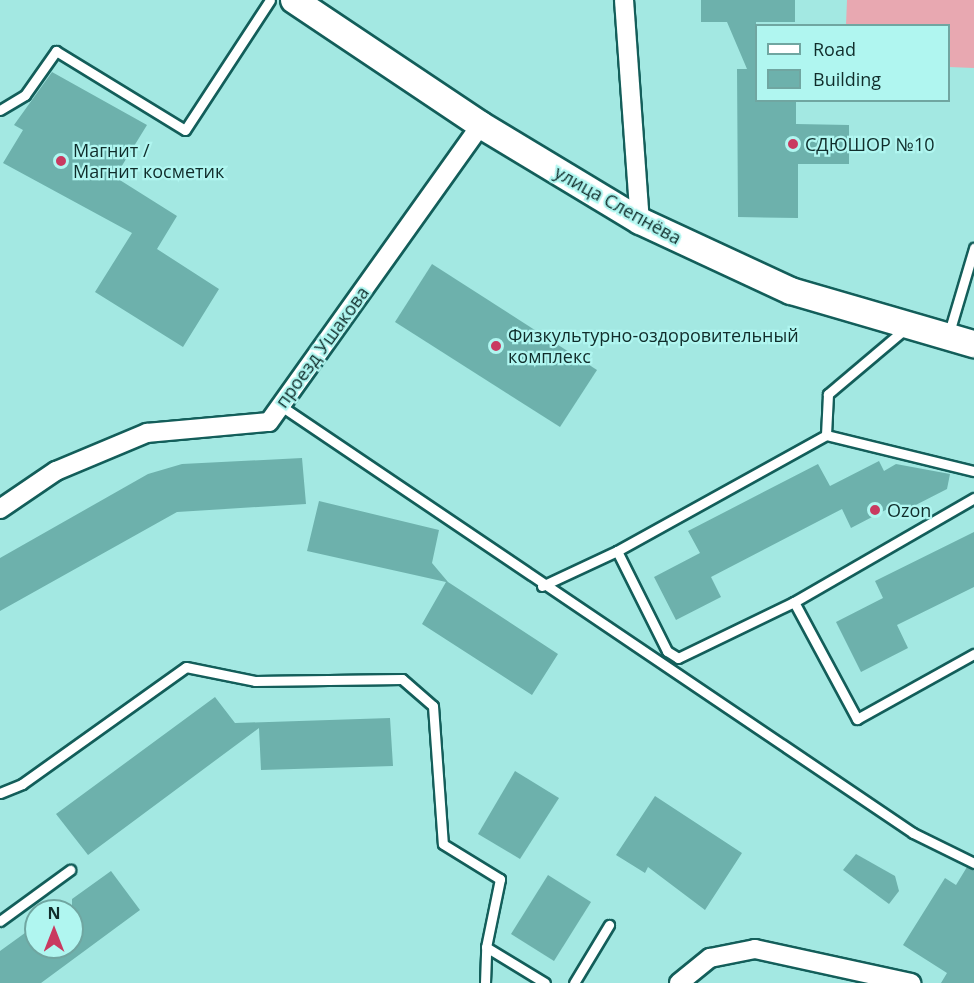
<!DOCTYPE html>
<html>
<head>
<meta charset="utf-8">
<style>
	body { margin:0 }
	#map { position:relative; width:974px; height:983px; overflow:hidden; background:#a3e8e2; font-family:"Open Sans",sans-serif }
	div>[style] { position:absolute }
	.green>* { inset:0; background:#e8a8b1 }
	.building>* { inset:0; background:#6db1ac }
	.roads { filter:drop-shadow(2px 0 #135e5a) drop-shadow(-2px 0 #135e5a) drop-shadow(0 2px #135e5a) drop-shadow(0 -2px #135e5a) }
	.lane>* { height:9px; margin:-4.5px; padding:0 4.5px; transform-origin:4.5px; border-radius:4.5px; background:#fff }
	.street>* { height:18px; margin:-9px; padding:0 9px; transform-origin:9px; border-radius:9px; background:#fff }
	.secondary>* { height:26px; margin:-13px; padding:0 13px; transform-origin:13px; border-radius:13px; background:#fff }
	.dots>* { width:16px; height:16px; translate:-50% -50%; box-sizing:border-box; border:3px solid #b0f6f0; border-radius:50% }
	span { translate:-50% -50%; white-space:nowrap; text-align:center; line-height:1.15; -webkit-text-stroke:4.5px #b0f6f0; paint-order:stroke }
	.poi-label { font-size:18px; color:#102d2b }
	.left { translate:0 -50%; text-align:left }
	.street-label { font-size:18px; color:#102d2b }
	.legend { position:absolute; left:755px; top:24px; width:195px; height:78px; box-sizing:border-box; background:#b0f6f0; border:2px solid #70a6a1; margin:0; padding:8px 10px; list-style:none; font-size:18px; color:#102d2b }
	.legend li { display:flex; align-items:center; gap:12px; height:30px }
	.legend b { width:30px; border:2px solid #70a6a1 }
	.north { position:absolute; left:24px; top:899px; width:60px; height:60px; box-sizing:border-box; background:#b0f6f0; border:2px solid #70a6a1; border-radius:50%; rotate:0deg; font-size:16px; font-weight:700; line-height:24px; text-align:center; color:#102d2b }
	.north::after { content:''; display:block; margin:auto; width:21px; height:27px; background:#c93a60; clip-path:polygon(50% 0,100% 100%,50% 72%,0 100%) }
</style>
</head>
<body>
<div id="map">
	<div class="green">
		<div style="clip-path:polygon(847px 0,974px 0,974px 68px,949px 67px,948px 26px,846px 25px)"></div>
	</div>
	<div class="building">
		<div style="clip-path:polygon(701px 0,795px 0,795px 22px,756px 22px,756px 100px,796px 100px,796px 124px,849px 125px,849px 164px,798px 164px,798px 218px,738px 217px,737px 69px,747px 69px,727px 22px,701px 22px)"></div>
		<div style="clip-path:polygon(52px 72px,147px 125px,115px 177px,177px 216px,157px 249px,219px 289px,183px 347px,95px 292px,132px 233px,3px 163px,23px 130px,14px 125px)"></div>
		<div style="clip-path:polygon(432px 264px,597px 370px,560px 427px,395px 322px)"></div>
		<div style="clip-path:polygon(302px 458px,306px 504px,177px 512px,0 611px,0 558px,148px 474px,182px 464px)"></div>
		<div style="clip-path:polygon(879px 461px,884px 471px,896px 464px,950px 474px,947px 489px,904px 511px,899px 503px,851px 528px,842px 509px,711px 577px,721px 597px,676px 620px,654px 577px,700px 553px,688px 531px,818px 464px,830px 486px)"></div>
		<div style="clip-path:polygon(319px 501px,439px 530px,432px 563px,448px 582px,558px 654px,532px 695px,422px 624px,446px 582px,307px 551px)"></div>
		<div style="clip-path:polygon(974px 532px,974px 587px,897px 625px,908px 648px,861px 672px,836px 622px,883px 598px,875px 581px)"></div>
		<div style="clip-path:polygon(215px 697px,235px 723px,390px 718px,393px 766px,261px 770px,259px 728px,88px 855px,56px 814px)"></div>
		<div style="clip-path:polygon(515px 771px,559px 798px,520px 859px,478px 834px)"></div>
		<div style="clip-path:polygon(655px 796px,742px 853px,705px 910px,648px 867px,645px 873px,616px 855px)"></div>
		<div style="clip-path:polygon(856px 854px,895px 876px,899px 891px,889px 904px,843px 870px)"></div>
		<div style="clip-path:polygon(967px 867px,974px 870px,974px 983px,941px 983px,947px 973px,903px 945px,945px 878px,956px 885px)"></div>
		<div style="clip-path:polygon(111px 871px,140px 910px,41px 983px,0 983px,0 951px,36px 925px,36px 947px,72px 947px,72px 899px)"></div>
		<div style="clip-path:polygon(548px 875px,591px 902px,554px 961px,511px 934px)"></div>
	</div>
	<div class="roads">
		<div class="lane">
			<div style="left:0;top:110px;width:29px;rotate:-31deg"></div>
			<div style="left:25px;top:95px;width:54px;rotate:-54.8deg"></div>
			<div style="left:56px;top:51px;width:151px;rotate:31.5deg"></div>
			<div style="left:185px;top:130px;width:155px;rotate:-56.8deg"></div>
			<div style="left:948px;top:336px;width:92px;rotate:-73.5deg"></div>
			<div style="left:281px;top:406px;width:763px;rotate:34.04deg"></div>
			<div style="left:913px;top:833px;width:68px;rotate:26.2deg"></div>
			<div style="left:826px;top:435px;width:152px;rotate:13.7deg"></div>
			<div style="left:617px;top:551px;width:112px;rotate:63.4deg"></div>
			<div style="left:667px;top:651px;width:13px;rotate:32deg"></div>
			<div style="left:678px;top:658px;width:129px;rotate:-25.8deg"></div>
			<div style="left:794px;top:602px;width:133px;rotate:61.7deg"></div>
			<div style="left:857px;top:719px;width:134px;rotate:-29.1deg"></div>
			<div style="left:542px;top:586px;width:83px;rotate:-25deg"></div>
			<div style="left:617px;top:551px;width:239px;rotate:-29deg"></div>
			<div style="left:826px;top:435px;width:41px;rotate:-87.2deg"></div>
			<div style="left:828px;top:394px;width:102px;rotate:-40.2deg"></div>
			<div style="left:794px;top:602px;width:208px;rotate:-30deg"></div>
			<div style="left:0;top:793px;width:24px;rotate:-22deg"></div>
			<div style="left:22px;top:784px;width:201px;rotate:-35.5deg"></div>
			<div style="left:186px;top:667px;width:70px;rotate:11.5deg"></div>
			<div style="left:255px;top:681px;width:147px;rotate:-0.8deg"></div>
			<div style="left:402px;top:679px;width:41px;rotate:41.1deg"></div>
			<div style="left:433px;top:706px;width:138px;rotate:85.9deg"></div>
			<div style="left:443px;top:844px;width:67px;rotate:31.6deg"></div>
			<div style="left:500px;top:879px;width:69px;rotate:101.6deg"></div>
			<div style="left:486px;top:947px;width:69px;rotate:31.4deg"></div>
			<div style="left:0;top:921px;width:87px;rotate:-36.1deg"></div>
			<div style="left:485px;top:983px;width:36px;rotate:-88deg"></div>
			<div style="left:574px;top:983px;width:68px;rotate:-58.9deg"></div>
		</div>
		<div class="street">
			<div style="left:624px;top:0;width:222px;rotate:85.9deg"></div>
			<div style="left:0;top:509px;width:68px;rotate:-34.2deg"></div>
			<div style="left:56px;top:471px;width:99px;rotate:-22.7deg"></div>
			<div style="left:147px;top:433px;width:122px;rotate:-5.2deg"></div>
			<div style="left:269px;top:422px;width:365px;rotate:-54.5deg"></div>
			<div style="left:679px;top:983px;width:40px;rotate:-39deg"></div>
			<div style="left:710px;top:958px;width:46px;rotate:-11.3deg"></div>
			<div style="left:755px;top:949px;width:160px;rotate:12.3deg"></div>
		</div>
		<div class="secondary">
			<div style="left:294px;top:0;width:225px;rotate:33.8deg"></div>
			<div style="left:481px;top:125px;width:186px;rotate:31.1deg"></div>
			<div style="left:640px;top:221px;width:166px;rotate:24.9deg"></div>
			<div style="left:791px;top:291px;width:191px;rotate:16.2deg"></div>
		</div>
	</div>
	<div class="dots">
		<div style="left:793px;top:144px;background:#c93a60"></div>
		<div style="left:61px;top:161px;background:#c93a60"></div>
		<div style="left:496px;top:346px;background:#c93a60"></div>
		<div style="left:875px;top:510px;background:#c93a60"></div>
	</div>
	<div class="poi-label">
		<span class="left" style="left:805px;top:144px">СДЮШОР №10</span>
		<span class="left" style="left:73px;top:161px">Магнит /<br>Магнит косметик</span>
		<span class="left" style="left:508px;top:346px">Физкультурно-оздоровительный<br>комплекс</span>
		<span class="left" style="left:887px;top:510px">Ozon</span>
	</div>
	<div class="street-label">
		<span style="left:618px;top:205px;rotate:29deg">улица Слепнёва</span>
		<span style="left:322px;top:347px;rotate:-54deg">проезд Ушакова</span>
	</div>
	<ul class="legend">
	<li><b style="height:8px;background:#fff"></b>Road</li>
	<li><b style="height:16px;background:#6db1ac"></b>Building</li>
	</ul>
	<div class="north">N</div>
</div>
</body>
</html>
